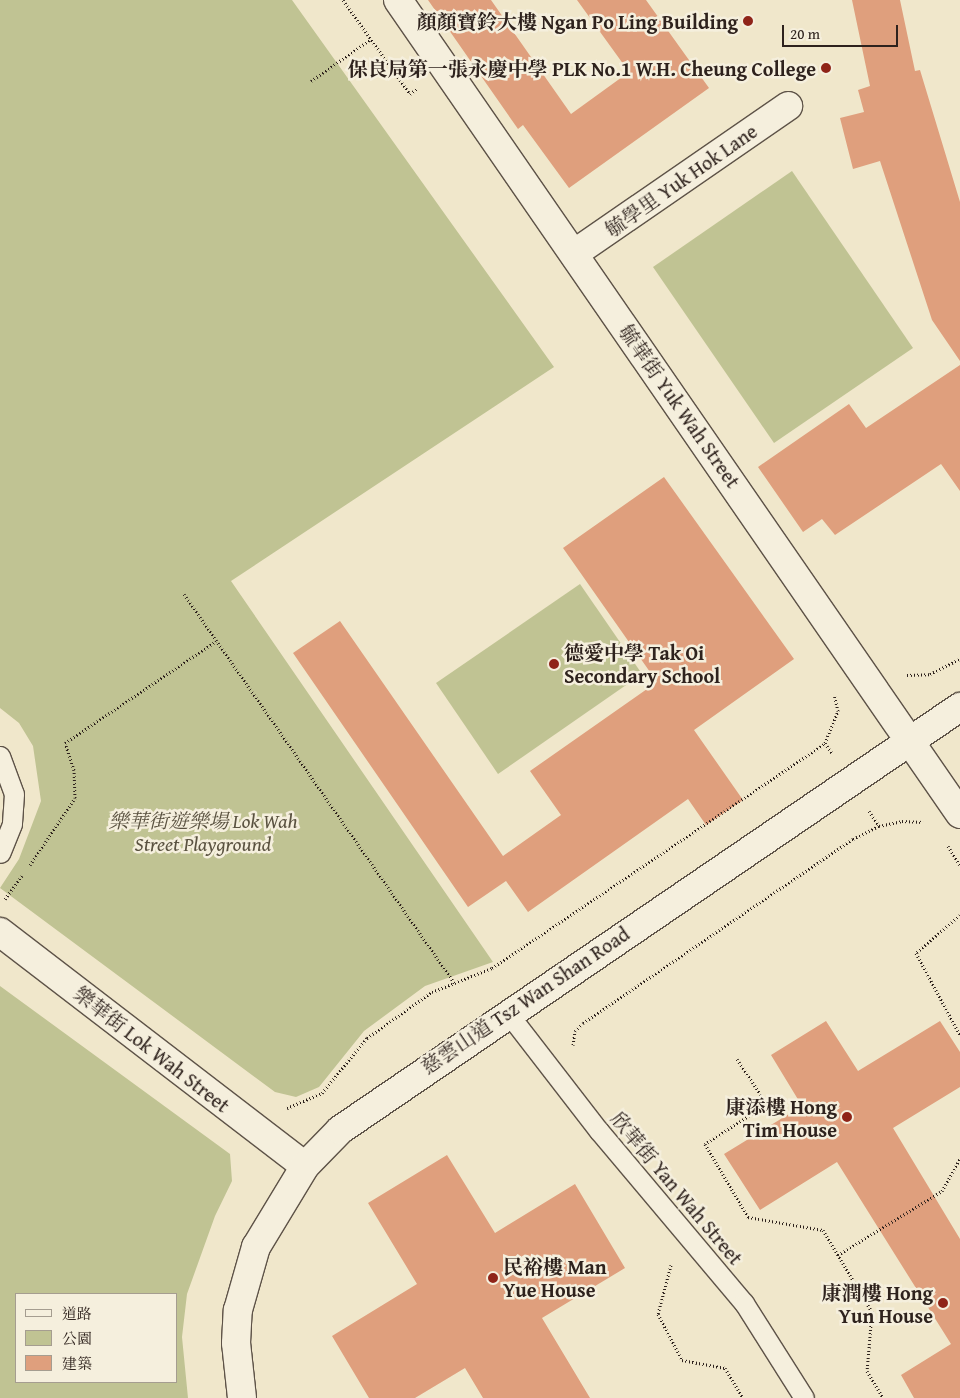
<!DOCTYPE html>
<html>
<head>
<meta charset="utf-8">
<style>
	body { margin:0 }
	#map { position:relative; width:960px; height:1398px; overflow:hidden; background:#f0e7cb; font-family:"Gentium Book Plus","Noto Serif TC",serif }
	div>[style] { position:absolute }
	.green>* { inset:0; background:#c0c393 }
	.building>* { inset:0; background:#df9f7d }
	.path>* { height:3px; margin-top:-1.5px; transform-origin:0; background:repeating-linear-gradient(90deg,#2e221d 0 1px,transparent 0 3.5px) }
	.roads { filter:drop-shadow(1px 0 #5e5348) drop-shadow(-1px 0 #5e5348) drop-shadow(0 1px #5e5348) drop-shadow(0 -1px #5e5348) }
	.lane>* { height:19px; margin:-9.5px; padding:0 9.5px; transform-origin:9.5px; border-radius:9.5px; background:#f5efdd }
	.street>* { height:28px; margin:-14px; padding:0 14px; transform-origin:14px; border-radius:14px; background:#f5efdd }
	.secondary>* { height:28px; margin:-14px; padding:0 14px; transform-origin:14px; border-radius:14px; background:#f5efdd }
	.dots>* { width:14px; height:14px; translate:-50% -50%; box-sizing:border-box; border:2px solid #f5efdd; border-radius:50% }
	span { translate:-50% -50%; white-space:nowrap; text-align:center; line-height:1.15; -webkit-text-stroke:5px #f5efdd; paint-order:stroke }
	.poi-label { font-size:20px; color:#2e221d; font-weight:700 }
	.right { translate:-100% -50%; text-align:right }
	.left { translate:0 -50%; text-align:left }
	.street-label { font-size:20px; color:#2e221d }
	.park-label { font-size:20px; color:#5a5240; font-style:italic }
	.legend { position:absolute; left:15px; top:1293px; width:162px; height:90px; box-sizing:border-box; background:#f5efdd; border:1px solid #a59d90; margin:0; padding:6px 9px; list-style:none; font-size:15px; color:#2e221d }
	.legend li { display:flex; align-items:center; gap:10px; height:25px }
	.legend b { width:25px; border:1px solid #a59d90 }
	.scale { position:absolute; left:782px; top:25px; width:116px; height:22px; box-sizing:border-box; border:2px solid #2e221d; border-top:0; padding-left:6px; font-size:15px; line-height:18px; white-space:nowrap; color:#2e221d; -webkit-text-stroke:4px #f5efdd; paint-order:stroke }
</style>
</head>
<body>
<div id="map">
	<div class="green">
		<div style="clip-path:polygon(0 0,292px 0,554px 367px,231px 581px,493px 962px,425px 986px,364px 1031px,319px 1087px,296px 1097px,275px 1092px,0 888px,19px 859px,41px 801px,33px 746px,19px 723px,0 708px)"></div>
		<div style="clip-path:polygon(792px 171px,913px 348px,774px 443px,653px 267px)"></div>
		<div style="clip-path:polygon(580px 584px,642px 674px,498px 774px,436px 683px)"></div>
		<div style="clip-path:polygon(evenodd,0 986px,230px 1154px,232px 1181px,215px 1216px,187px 1294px,182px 1337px,188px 1398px,0 1398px,0 986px,16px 1294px,176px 1294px,176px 1382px,16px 1382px,16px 1294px)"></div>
	</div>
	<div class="building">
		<div style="clip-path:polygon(428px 0,491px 0,571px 114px,629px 72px,577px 0,646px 0,709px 88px,569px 188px,523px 125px,518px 129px)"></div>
		<div style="clip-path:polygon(852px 0,900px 0,915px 71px,920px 70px,960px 202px,960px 361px,932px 320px,880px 161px,853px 169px,840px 118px,864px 112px,858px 90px,870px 86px)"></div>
		<div style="clip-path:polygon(960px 365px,960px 491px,941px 464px,835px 535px,822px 519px,803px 532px,758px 467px,849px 404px,866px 428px)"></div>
		<div style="clip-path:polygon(664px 477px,794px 659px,694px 730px,743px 800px,706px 825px,688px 799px,528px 912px,506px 881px,468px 907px,293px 653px,340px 621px,503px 856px,561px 815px,530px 771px,657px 682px,563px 548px)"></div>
		<div style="clip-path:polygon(826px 1021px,858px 1071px,940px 1021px,960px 1052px,960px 1087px,893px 1128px,960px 1239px,960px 1398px,914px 1398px,901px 1375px,951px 1344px,837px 1162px,760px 1210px,724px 1154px,802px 1106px,771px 1055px)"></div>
		<div style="clip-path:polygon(447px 1155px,495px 1233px,575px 1184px,625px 1268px,542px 1318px,590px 1398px,483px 1398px,465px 1368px,415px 1398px,369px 1398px,332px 1336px,417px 1284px,368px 1203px)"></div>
	</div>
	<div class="path">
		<div style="left:343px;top:0;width:115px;rotate:54.5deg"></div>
		<div style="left:410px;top:94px;width:10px;rotate:-37deg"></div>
		<div style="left:311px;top:81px;width:73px;rotate:-35deg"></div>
		<div style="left:184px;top:594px;width:474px;rotate:55.2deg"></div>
		<div style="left:907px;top:675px;width:23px;rotate:-2deg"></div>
		<div style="left:930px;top:674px;width:34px;rotate:-27deg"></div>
		<div style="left:825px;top:743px;width:12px;rotate:55deg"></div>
		<div style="left:869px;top:811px;width:18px;rotate:56deg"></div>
		<div style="left:948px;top:846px;width:22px;rotate:58deg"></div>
		<div style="left:30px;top:865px;width:81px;rotate:-56.1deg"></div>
		<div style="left:75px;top:798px;width:28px;rotate:-92deg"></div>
		<div style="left:74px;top:770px;width:28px;rotate:-108deg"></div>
		<div style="left:65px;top:743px;width:182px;rotate:-34deg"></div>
		<div style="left:5px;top:899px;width:29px;rotate:-54deg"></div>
		<div style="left:960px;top:915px;width:58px;rotate:139.2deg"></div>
		<div style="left:916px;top:953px;width:93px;rotate:61.8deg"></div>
		<div style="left:573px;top:1045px;width:14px;rotate:-82deg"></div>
		<div style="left:575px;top:1031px;width:11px;rotate:-45deg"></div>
		<div style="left:583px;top:1023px;width:327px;rotate:-34.3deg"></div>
		<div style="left:853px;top:839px;width:29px;rotate:-27deg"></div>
		<div style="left:879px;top:826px;width:24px;rotate:-12deg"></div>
		<div style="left:902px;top:821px;width:21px;rotate:3deg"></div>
		<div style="left:737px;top:1059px;width:54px;rotate:56.3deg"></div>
		<div style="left:767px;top:1104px;width:74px;rotate:147.2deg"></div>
		<div style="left:705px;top:1144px;width:85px;rotate:59.5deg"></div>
		<div style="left:748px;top:1217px;width:76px;rotate:9.8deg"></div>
		<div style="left:823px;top:1230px;width:96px;rotate:59.1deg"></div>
		<div style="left:872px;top:1312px;width:59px;rotate:94.8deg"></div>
		<div style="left:867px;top:1371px;width:31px;rotate:59deg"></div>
		<div style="left:287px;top:1108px;width:38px;rotate:-23deg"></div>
		<div style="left:322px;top:1093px;width:71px;rotate:-50.7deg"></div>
		<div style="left:367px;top:1038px;width:80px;rotate:-35.3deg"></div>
		<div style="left:432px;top:992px;width:65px;rotate:-21.8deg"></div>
		<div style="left:492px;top:968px;width:402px;rotate:-34deg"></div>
		<div style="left:825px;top:743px;width:35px;rotate:-68deg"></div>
		<div style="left:838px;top:711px;width:17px;rotate:-103deg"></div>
		<div style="left:838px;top:1255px;width:122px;rotate:-31.6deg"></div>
		<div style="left:942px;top:1191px;width:37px;rotate:-61deg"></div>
		<div style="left:671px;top:1265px;width:51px;rotate:104.9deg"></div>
		<div style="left:658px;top:1314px;width:52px;rotate:62.4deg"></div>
		<div style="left:682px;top:1360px;width:44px;rotate:10.5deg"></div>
		<div style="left:725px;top:1368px;width:35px;rotate:59deg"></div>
	</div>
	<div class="roads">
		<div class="lane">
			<div style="left:0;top:756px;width:40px;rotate:69.8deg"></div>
			<div style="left:14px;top:794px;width:30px;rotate:94deg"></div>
			<div style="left:12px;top:824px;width:31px;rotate:112deg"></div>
			<div style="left:507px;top:1012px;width:150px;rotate:52.3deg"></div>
			<div style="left:599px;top:1131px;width:225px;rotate:49.9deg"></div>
			<div style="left:744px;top:1303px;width:112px;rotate:57.7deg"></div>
		</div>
		<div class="street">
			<div style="left:398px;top:0;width:989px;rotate:55.38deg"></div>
			<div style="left:575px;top:253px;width:259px;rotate:-34.6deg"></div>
			<div style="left:0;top:932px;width:384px;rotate:37.5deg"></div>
		</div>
		<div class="secondary">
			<div style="left:242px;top:1398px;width:55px;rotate:-96.2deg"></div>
			<div style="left:236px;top:1343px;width:33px;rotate:-87deg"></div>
			<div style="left:238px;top:1310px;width:66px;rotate:-74.1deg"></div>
			<div style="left:256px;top:1247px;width:95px;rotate:-58.8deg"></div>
			<div style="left:305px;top:1166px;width:50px;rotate:-45.8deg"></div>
			<div style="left:340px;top:1130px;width:751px;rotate:-34.3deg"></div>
		</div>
	</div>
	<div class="dots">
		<div style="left:748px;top:21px;background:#8f2418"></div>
		<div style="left:826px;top:68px;background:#8f2418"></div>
		<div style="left:554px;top:664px;background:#8f2418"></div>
		<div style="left:847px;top:1117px;background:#8f2418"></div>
		<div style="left:493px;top:1278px;background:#8f2418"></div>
		<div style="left:943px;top:1303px;background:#8f2418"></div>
	</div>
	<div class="poi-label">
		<span class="right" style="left:738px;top:21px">顏顏寶鈴大樓 Ngan Po Ling Building</span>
		<span class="right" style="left:816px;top:68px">保良局第一張永慶中學 PLK No.1 W.H. Cheung College</span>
		<span class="left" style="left:564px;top:664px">德愛中學 Tak Oi<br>Secondary School</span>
		<span class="right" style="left:837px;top:1118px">康添樓 Hong<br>Tim House</span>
		<span class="left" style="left:503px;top:1278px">民裕樓 Man<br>Yue House</span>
		<span class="right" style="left:933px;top:1304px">康潤樓 Hong<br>Yun House</span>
	</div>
	<div class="street-label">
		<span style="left:681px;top:180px;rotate:-35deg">毓學里 Yuk Hok Lane</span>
		<span style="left:680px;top:406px;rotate:55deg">毓華街 Yuk Wah Street</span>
		<span style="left:525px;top:1000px;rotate:-34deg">慈雲山道 Tsz Wan Shan Road</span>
		<span style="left:152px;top:1049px;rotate:38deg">樂華街 Lok Wah Street</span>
		<span style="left:677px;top:1188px;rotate:50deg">欣華街 Yan Wah Street</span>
	</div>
	<div class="park-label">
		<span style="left:203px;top:832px">樂華街遊樂場 Lok Wah<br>Street Playground</span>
	</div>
	<ul class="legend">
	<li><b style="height:6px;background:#f5efdd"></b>道路</li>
	<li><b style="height:14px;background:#c0c393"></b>公園</li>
	<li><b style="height:14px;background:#df9f7d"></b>建築</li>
	</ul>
	<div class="scale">20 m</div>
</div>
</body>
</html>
